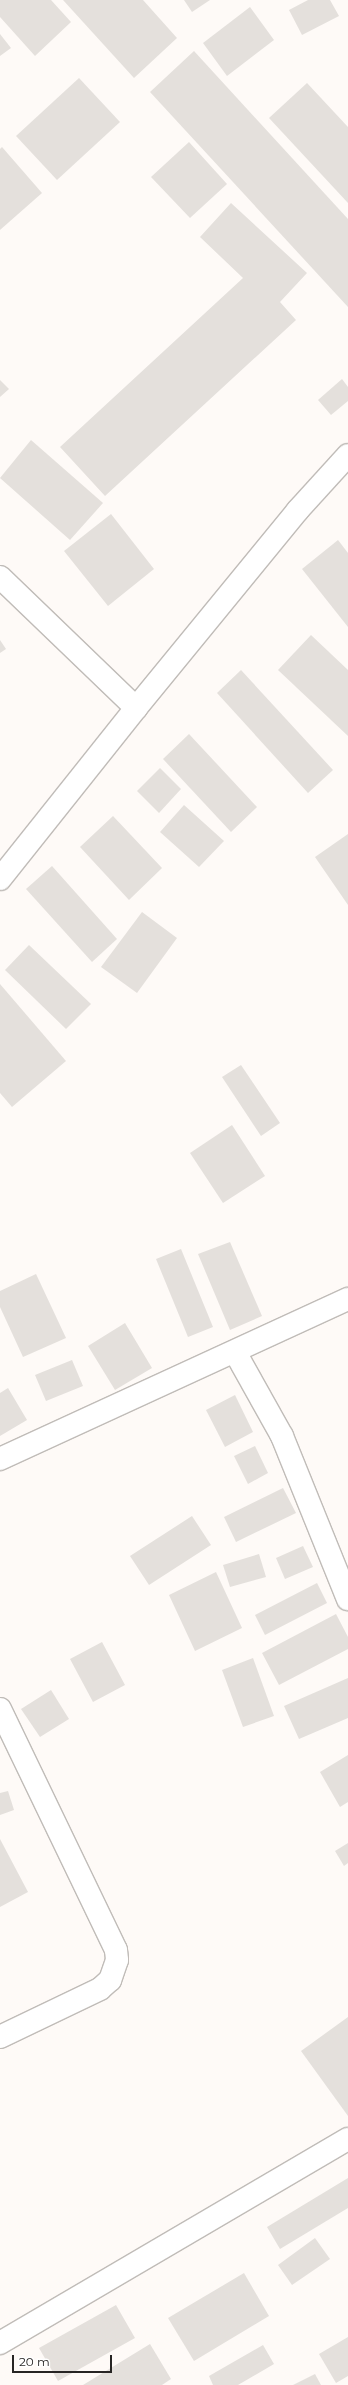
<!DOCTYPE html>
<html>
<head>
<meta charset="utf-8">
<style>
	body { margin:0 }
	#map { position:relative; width:348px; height:2385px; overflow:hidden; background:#fefaf7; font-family:Montserrat,sans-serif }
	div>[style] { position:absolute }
	.building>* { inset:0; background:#e4e0dc }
	.roads { filter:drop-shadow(1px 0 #c0bcb8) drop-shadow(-1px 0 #c0bcb8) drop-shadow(0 1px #c0bcb8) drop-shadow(0 -1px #c0bcb8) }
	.street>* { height:22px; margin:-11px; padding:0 11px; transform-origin:11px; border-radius:11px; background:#fff }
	span { translate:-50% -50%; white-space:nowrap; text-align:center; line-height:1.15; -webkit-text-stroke:4px #fff; paint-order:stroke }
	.scale { position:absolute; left:12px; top:2355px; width:100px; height:18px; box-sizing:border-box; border:2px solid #272524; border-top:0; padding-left:5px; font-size:12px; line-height:14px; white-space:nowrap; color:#272524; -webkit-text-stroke:3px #fff; paint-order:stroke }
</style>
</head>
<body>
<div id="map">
	<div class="building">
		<div style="clip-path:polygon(0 0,51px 0,71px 22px,35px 56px,0 17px)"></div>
		<div style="clip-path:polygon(63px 0,143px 0,177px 38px,134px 78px)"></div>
		<div style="clip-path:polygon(184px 0,210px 0,192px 12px)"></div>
		<div style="clip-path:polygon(308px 0,330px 0,339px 16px,302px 35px,289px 10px)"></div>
		<div style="clip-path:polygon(250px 7px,274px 40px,227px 76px,203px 43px)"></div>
		<div style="clip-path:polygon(0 34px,11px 48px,0 56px)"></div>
		<div style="clip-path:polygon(194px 51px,348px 219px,348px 307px,150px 92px)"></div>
		<div style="clip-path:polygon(79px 78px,120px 122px,57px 180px,16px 136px)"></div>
		<div style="clip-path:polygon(307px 83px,348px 127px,348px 203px,269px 118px)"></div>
		<div style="clip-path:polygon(189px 142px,227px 184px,190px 218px,151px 177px)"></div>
		<div style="clip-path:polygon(2px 147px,42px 193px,0 230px,0 149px)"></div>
		<div style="clip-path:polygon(231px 203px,307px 273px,280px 302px,296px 320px,105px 496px,60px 447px,243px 278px,200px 237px)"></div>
		<div style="clip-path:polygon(342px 379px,348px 387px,348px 401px,331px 415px,318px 400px)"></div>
		<div style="clip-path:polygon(0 380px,9px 389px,0 397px)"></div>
		<div style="clip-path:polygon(31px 440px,103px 503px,70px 540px,0 478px)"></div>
		<div style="clip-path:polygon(111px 514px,154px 569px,108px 606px,64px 551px)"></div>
		<div style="clip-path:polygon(338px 540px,348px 553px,348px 627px,302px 569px)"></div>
		<div style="clip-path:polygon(311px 635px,348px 670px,348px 736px,278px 670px)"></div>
		<div style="clip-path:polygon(0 640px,6px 649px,0 653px)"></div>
		<div style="clip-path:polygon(241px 670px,333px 770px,308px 793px,217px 693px)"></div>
		<div style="clip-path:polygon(189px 734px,257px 807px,231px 832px,163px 759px)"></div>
		<div style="clip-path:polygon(160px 768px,181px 789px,159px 813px,137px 791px)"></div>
		<div style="clip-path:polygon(184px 805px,224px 841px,199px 867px,160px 832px)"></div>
		<div style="clip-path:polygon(113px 816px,162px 868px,129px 900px,80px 847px)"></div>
		<div style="clip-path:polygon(348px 834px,348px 905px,315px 857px)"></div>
		<div style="clip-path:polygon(52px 866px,117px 939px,92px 962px,26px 889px)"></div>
		<div style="clip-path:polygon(142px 912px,177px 938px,137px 993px,101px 967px)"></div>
		<div style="clip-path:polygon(29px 945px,91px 1004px,66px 1029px,5px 970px)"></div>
		<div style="clip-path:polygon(0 984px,66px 1061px,12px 1107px,0 1093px)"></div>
		<div style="clip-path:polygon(241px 1065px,280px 1123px,261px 1136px,222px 1077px)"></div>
		<div style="clip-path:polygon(232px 1125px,265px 1176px,223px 1203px,190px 1153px)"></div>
		<div style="clip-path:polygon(230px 1242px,262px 1316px,230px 1330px,198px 1254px)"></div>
		<div style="clip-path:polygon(181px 1249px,213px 1327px,188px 1337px,156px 1259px)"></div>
		<div style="clip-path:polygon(36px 1274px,66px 1338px,23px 1357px,0 1307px,0 1291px)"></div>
		<div style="clip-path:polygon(125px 1323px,152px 1368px,115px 1390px,88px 1346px)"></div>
		<div style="clip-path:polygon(72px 1360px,83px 1386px,46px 1401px,35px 1375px)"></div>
		<div style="clip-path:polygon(8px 1388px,27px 1420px,0 1436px,0 1393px)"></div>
		<div style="clip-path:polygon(235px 1395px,253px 1432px,225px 1447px,206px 1410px)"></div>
		<div style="clip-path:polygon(255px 1446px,268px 1473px,248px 1484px,234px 1456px)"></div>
		<div style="clip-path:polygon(283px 1488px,296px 1513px,236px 1542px,224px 1517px)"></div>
		<div style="clip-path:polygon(192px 1516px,211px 1545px,149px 1585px,130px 1556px)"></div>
		<div style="clip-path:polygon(303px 1546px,313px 1567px,285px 1579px,276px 1558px)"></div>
		<div style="clip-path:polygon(259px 1554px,266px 1577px,230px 1587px,223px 1565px)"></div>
		<div style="clip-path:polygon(216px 1572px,242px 1628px,195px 1651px,169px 1595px)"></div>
		<div style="clip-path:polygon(317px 1583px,327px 1603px,265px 1635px,255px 1615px)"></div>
		<div style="clip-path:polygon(336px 1614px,348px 1637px,348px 1649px,279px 1685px,262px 1653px)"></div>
		<div style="clip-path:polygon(102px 1642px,125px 1685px,93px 1702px,70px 1659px)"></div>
		<div style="clip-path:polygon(253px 1658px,274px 1716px,243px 1727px,222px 1670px)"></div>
		<div style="clip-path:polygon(348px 1678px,348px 1718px,299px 1739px,284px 1706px)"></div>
		<div style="clip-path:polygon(51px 1690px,69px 1719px,40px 1737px,21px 1709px)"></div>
		<div style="clip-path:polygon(348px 1755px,348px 1802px,340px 1807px,320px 1772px)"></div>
		<div style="clip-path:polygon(8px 1791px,14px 1810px,0 1815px,0 1793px)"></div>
		<div style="clip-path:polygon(0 1839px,28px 1892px,0 1907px)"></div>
		<div style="clip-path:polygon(348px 1843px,348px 1863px,344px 1866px,335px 1851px)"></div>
		<div style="clip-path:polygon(348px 2017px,348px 2116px,301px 2051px)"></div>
		<div style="clip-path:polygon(348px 2178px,348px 2208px,280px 2249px,267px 2227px)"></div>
		<div style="clip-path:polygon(315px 2238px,330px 2259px,292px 2285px,278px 2265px)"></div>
		<div style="clip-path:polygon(244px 2273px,269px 2316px,194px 2361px,168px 2318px)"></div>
		<div style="clip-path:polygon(116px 2305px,135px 2338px,58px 2381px,39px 2348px)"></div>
		<div style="clip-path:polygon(348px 2337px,348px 2376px,336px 2383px,319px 2354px)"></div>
		<div style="clip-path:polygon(150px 2344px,171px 2379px,162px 2385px,83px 2385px)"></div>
		<div style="clip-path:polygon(263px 2345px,274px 2364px,238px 2385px,213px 2385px,209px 2376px)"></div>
		<div style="clip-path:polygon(315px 2374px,321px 2385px,293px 2385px)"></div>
	</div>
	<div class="roads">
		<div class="street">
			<div style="left:0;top:577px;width:189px;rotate:43.9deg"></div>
			<div style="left:136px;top:708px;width:256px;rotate:-50.7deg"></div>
			<div style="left:298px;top:510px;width:74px;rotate:-47.7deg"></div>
			<div style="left:0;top:879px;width:218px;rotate:-51.5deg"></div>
			<div style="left:235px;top:1352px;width:96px;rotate:60.8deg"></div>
			<div style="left:282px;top:1436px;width:176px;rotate:68deg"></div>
			<div style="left:0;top:1459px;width:383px;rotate:-24.7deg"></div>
			<div style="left:0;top:1709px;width:267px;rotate:64.3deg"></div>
			<div style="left:116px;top:1950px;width:10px;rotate:84deg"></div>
			<div style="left:117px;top:1960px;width:21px;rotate:109deg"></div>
			<div style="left:110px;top:1980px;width:13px;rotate:138deg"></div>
			<div style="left:100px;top:1989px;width:111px;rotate:154.4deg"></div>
			<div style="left:0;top:2343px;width:403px;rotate:-30.4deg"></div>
		</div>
	</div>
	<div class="scale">20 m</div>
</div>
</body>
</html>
